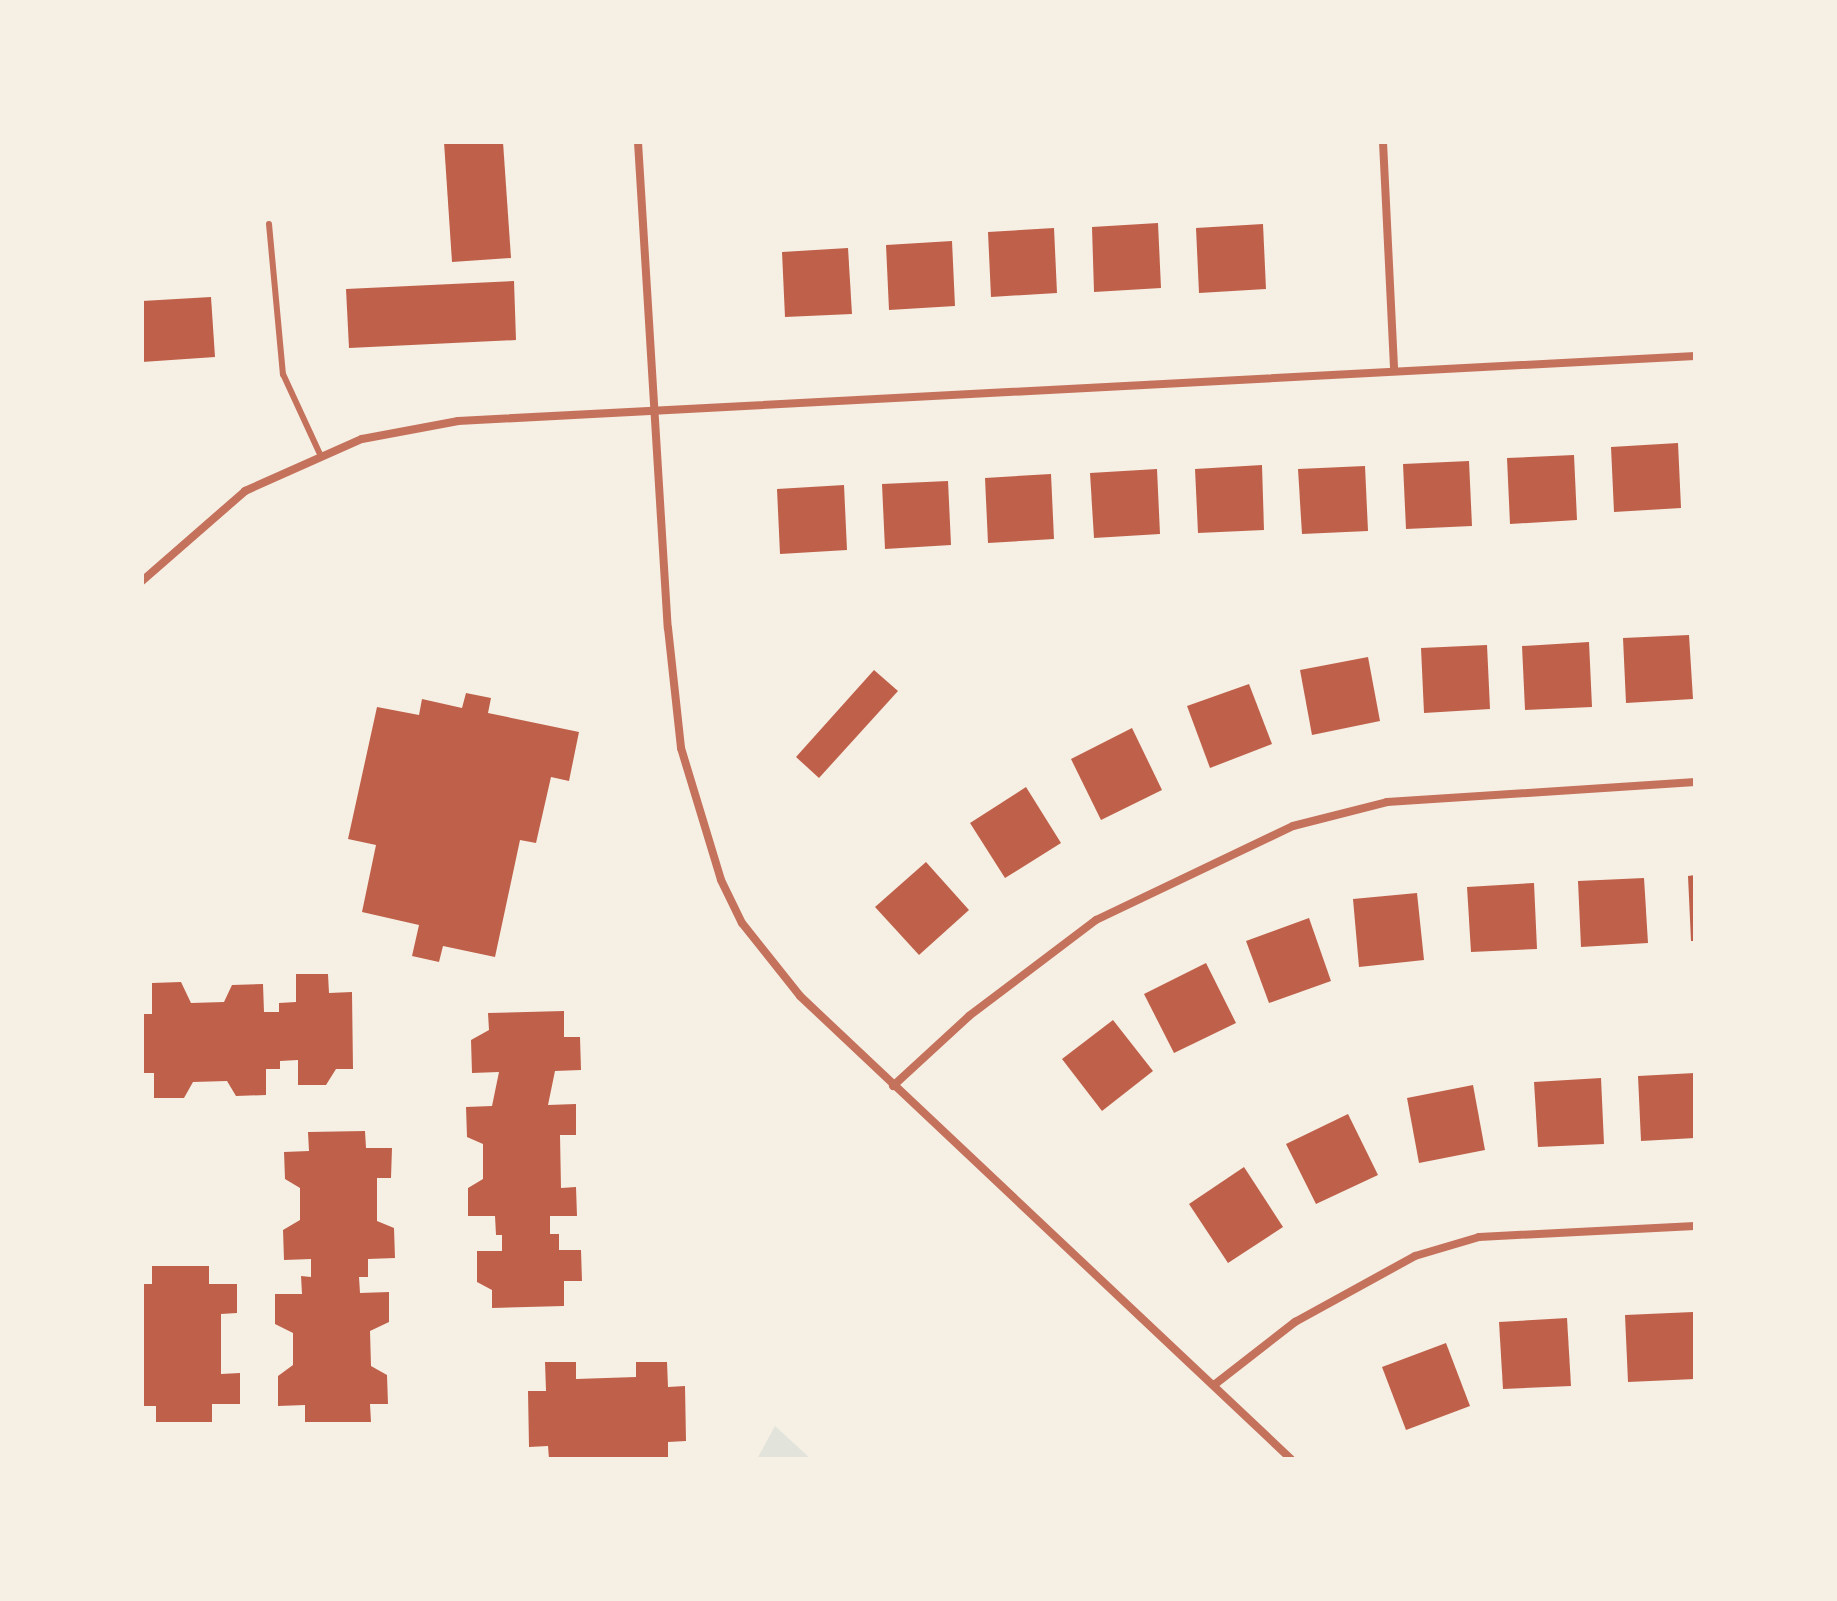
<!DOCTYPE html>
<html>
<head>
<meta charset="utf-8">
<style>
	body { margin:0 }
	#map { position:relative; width:1837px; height:1601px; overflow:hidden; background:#f6efe4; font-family:"Open Sans",sans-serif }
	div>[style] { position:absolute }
	.green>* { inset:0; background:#e2e4dc }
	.building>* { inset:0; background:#bf614a }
	.service>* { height:6px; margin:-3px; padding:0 3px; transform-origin:3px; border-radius:3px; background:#c5725c }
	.minor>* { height:8px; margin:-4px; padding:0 4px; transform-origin:4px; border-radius:4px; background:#c5725c }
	span { translate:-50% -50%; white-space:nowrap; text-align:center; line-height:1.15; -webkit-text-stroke:6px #f6efe4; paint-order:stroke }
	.frame { position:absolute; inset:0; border:144px solid #f6efe4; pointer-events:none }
</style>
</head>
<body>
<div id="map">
	<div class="green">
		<div style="clip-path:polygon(775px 1426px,811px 1459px,757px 1459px)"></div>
	</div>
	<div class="building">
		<div style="clip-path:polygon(444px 142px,503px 142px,511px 258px,452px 262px)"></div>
		<div style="clip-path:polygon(1158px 223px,1161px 288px,1094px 292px,1092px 227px)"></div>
		<div style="clip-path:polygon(1263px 224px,1266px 289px,1199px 293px,1196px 228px)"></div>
		<div style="clip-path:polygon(1054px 228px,1057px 293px,991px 297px,988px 232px)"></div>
		<div style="clip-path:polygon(952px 241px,955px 306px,889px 310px,886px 245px)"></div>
		<div style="clip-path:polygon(848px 248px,852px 314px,785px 317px,782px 252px)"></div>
		<div style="clip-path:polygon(514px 281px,516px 340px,349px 348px,346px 289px)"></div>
		<div style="clip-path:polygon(211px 297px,215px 357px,142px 362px,142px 301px)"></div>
		<div style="clip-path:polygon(1678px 443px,1681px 508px,1614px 512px,1611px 447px)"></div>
		<div style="clip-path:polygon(1574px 455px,1577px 520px,1510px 524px,1507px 458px)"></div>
		<div style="clip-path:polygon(1469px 461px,1472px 526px,1406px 529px,1403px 464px)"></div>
		<div style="clip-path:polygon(1262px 465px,1264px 530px,1198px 533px,1195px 469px)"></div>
		<div style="clip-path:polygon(1365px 466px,1368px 531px,1302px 534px,1298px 469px)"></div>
		<div style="clip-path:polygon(1157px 469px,1160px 534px,1094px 538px,1090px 473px)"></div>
		<div style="clip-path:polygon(1051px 474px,1054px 539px,988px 543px,985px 478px)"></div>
		<div style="clip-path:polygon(948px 481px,951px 545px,885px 549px,882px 484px)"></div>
		<div style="clip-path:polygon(844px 485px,847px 550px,780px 554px,777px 489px)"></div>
		<div style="clip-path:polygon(1689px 635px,1693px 699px,1626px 703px,1623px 638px)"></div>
		<div style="clip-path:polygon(1589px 642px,1592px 707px,1525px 710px,1522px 646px)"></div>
		<div style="clip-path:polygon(1487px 645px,1490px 709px,1424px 713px,1421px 648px)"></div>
		<div style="clip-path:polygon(1368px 657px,1380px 721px,1312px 735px,1300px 670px)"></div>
		<div style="clip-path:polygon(874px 670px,898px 691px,819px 778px,796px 757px)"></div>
		<div style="clip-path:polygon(1249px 684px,1272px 744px,1210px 768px,1187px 706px)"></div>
		<div style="clip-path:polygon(466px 693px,491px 698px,488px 713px,579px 732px,569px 781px,551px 777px,536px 843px,520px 840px,495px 957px,443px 946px,439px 962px,412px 956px,419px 925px,362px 912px,376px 845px,348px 839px,377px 707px,419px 715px,422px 699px,462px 708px)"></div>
		<div style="clip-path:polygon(1132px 728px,1162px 790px,1101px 820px,1071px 759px)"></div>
		<div style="clip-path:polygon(1026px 787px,1061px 843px,1005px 878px,970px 823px)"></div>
		<div style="clip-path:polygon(926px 862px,969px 910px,919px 955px,875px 907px)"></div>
		<div style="clip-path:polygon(1695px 875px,1695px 941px,1691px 941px,1688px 876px)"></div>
		<div style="clip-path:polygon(1644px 878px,1648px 943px,1581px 947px,1578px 881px)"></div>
		<div style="clip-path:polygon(1534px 883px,1537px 949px,1471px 952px,1467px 887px)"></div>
		<div style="clip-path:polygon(1417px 893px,1424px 960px,1359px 967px,1353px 899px)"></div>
		<div style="clip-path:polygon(1309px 918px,1331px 981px,1269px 1003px,1246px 941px)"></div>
		<div style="clip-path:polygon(1206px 963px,1236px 1023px,1174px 1053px,1144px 994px)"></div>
		<div style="clip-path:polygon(296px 974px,328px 974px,329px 993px,352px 992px,353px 1069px,336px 1069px,326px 1085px,298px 1085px,298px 1060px,280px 1061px,280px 1069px,266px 1069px,266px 1095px,236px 1096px,227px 1081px,193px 1082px,184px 1098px,154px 1098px,154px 1073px,142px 1073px,142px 1014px,152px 1014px,152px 983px,181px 982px,191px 1003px,224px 1002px,232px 985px,263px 984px,264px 1012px,279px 1012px,279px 1003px,296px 1002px)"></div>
		<div style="clip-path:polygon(564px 1011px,564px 1037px,580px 1037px,581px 1070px,555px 1071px,548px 1105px,576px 1104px,576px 1135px,560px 1135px,561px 1188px,576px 1187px,577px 1216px,550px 1216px,550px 1234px,559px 1234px,559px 1250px,581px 1250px,582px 1281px,564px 1281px,564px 1306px,492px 1308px,492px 1290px,477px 1282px,477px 1251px,502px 1251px,502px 1235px,496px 1235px,495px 1216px,468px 1216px,468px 1188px,483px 1179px,483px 1144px,467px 1137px,466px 1107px,492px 1106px,499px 1072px,472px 1073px,471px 1040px,489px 1030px,488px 1013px)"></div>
		<div style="clip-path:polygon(1113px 1020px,1153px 1071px,1102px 1111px,1062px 1059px)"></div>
		<div style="clip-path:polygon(1695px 1073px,1695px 1138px,1641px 1141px,1638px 1076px)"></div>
		<div style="clip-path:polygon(1601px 1078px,1604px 1144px,1538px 1147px,1534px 1082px)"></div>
		<div style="clip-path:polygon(1473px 1085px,1485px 1150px,1419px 1163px,1407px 1098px)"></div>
		<div style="clip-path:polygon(1348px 1114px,1378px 1175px,1316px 1204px,1286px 1144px)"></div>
		<div style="clip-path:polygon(365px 1131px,366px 1148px,392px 1148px,391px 1178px,377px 1178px,377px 1221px,394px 1228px,395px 1258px,368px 1259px,368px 1277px,359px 1277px,360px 1293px,389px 1292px,389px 1322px,370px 1331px,371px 1366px,387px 1375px,388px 1404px,370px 1404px,371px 1422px,305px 1422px,305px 1405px,278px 1406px,278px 1376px,293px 1365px,293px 1333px,275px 1324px,275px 1294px,302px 1294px,301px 1276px,311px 1277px,311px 1259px,284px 1260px,283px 1230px,300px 1220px,300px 1188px,285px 1179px,284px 1152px,309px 1151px,308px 1132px)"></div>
		<div style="clip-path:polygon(1244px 1167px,1283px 1227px,1228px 1263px,1189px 1204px)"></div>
		<div style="clip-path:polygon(152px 1266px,209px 1266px,209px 1284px,237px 1284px,237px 1313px,221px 1314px,221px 1374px,240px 1373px,240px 1404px,212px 1404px,212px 1422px,156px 1422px,156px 1406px,142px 1406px,142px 1284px,152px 1284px)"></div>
		<div style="clip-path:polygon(1693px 1312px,1695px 1379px,1628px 1382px,1625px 1315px)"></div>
		<div style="clip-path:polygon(1567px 1318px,1571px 1386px,1503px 1389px,1499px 1322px)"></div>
		<div style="clip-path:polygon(1446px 1343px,1470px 1406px,1406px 1430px,1382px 1367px)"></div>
		<div style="clip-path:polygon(545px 1362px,576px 1362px,576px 1379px,636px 1377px,636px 1362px,667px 1362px,668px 1387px,685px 1386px,686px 1441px,668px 1442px,668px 1459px,549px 1459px,548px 1446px,529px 1447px,528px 1391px,546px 1391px)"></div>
	</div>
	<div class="service">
		<div style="left:269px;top:224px;width:151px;rotate:84.7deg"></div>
		<div style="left:283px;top:374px;width:88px;rotate:65.2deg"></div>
	</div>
	<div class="minor">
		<div style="left:638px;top:142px;width:487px;rotate:86.5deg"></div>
		<div style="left:668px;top:628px;width:121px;rotate:83.8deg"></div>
		<div style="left:681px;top:748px;width:138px;rotate:73.1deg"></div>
		<div style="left:721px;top:880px;width:48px;rotate:64deg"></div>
		<div style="left:742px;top:923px;width:93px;rotate:51.5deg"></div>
		<div style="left:800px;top:996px;width:675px;rotate:43.32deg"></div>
		<div style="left:1383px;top:142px;width:228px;rotate:87.2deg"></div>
		<div style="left:142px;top:581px;width:137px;rotate:-41.1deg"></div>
		<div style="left:245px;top:491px;width:128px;rotate:-24deg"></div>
		<div style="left:362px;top:439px;width:98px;rotate:-10.6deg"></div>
		<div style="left:458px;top:421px;width:1239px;rotate:-3.01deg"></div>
		<div style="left:893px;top:1086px;width:103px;rotate:-42.6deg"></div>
		<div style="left:969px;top:1016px;width:159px;rotate:-37.1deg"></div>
		<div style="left:1096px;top:920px;width:218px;rotate:-25.5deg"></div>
		<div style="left:1293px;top:826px;width:97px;rotate:-14.3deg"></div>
		<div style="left:1387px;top:802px;width:309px;rotate:-3.7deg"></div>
		<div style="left:1214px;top:1385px;width:103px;rotate:-37.9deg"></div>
		<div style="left:1295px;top:1322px;width:137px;rotate:-28.8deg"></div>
		<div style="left:1415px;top:1256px;width:67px;rotate:-16.5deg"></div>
		<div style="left:1479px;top:1237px;width:216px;rotate:-2.9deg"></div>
	</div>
	<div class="frame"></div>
</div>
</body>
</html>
